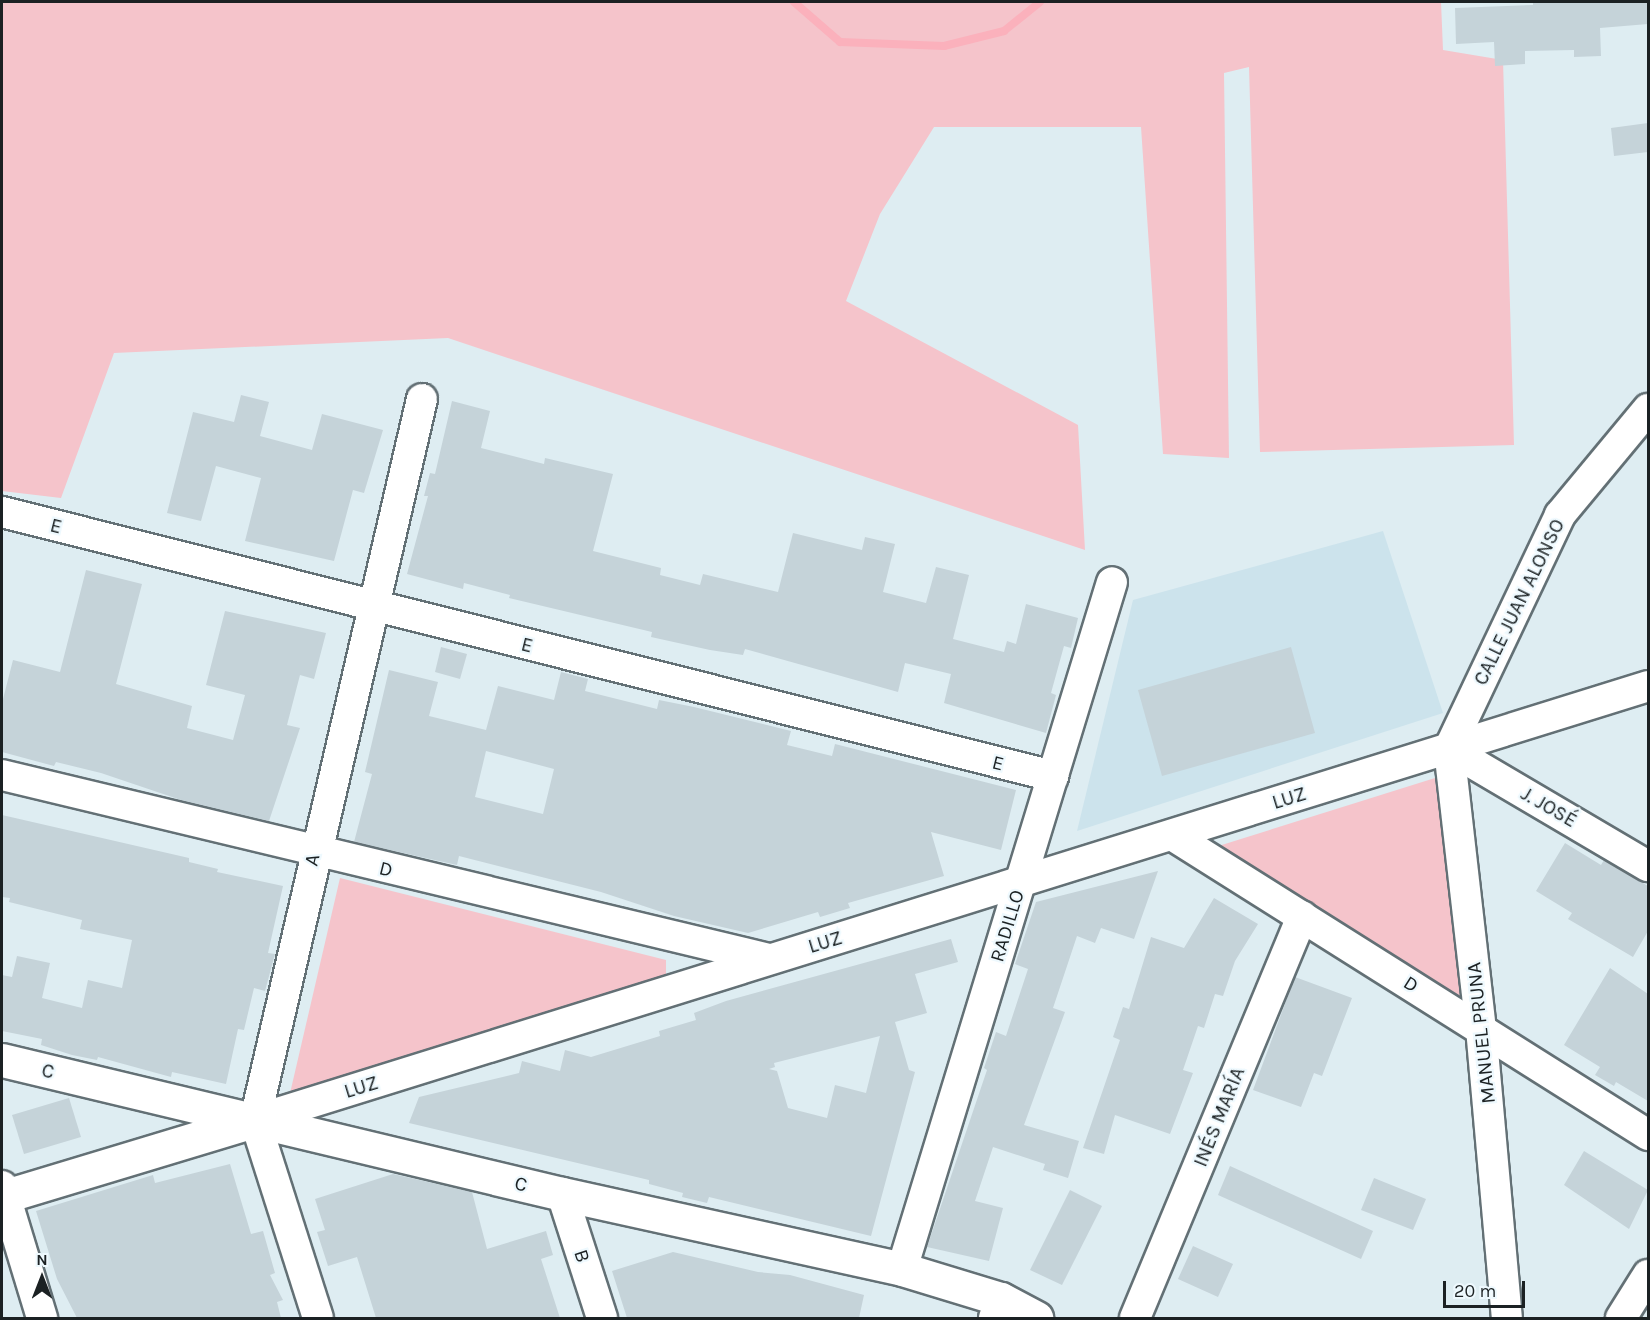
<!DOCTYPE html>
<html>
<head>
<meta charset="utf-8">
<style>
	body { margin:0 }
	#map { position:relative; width:1650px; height:1320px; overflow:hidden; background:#deedf2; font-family:Karla,sans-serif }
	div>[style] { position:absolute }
	.built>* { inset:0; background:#cce3ec }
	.green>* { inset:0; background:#f5c4cb }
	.stream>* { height:8px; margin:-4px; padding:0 4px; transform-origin:4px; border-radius:4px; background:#fbb1bc }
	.building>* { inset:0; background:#c5d3d9 }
	.roads { filter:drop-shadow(2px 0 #637075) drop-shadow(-2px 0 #637075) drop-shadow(0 2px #637075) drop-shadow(0 -2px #637075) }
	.street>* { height:30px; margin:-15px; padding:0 15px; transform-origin:15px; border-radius:15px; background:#fff }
	.secondary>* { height:33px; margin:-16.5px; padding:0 16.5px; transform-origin:16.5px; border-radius:16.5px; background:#fff }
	span { translate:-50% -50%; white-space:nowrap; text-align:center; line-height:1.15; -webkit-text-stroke:4.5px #eef9fe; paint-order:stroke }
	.street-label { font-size:20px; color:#1b2123 }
	.frame { position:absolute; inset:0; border:3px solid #1b2123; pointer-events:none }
	.north { position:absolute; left:12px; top:1248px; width:60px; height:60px; -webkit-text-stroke:4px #eef9fe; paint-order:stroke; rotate:0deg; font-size:16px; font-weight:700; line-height:24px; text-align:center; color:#1b2123 }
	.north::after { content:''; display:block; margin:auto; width:21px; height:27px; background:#1b2123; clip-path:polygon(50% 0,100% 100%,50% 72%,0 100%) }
	.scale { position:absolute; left:1443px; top:1281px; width:82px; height:27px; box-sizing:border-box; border:3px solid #1b2123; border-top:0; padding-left:8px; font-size:18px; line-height:21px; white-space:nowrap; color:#1b2123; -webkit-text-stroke:4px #eef9fe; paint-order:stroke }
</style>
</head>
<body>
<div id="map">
	<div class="built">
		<div style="clip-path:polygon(1383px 531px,1443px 713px,1077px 831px,1133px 600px)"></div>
	</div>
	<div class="green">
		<div style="clip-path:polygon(2px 2px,1441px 2px,1443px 50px,1503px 60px,1514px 445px,1260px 452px,1249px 67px,1224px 73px,1229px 458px,1163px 454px,1141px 127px,934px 127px,880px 214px,846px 301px,1078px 425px,1085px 550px,448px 338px,114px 353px,61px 498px,2px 491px)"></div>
		<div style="clip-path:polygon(1435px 778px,1464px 1002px,1209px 849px)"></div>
		<div style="clip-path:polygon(340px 878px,666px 960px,666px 976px,288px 1102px)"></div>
	</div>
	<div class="stream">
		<div style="left:794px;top:2px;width:61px;rotate:41deg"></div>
		<div style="left:840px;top:42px;width:104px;rotate:2.2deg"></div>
		<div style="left:944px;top:46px;width:62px;rotate:-14deg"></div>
		<div style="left:1004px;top:31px;width:46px;rotate:-38.9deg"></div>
	</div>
	<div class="building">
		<div style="clip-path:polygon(1533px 2px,1648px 2px,1648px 24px,1600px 28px,1601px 56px,1574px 57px,1574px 50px,1525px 51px,1525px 64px,1495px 66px,1494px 42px,1456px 44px,1455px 8px,1533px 5px)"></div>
		<div style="clip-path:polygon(1648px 123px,1648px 152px,1614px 156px,1611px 128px)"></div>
		<div style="clip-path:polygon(241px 395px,269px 402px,260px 436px,312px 450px,322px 414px,383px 430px,364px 493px,353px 490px,334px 561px,245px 541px,261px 478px,216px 466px,201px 521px,167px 513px,193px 412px,234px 422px)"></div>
		<div style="clip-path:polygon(452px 401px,490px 411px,481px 448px,544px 464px,545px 458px,613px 474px,593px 551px,661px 568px,660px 575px,700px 585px,703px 574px,778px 592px,793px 533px,862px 550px,865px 537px,895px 544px,883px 592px,926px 603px,936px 567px,969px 575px,953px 639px,1004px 652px,1007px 641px,1016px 644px,1026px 604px,1078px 618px,1071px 648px,1064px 646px,1051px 693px,1056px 695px,1046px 733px,944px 703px,951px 674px,905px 663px,898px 692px,745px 649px,743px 655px,710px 650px,651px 637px,652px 632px,509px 598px,510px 595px,464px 583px,463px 589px,407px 574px,428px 496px,424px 496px,430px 473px,435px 474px)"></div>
		<div style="clip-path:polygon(86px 570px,142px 584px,116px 684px,192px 706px,187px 728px,233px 740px,245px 695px,206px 685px,225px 611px,326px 633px,314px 679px,300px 675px,287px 725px,300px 728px,269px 821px,181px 800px,101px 773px,56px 762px,54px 766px,2px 752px,2px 703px,13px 660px,60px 672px)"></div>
		<div style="clip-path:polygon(441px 647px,467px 654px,460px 679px,435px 672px)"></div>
		<div style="clip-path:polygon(1291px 647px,1315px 733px,1162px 776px,1138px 690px)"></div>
		<div style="clip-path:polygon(evenodd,389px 670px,438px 682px,429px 716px,486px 730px,498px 686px,554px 700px,561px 672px,588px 679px,585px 691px,657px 709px,659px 700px,694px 707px,791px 731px,787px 745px,832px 756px,835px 744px,1016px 790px,1001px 850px,931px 832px,944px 876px,848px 903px,850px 908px,820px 917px,818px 912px,748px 933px,674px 916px,601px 892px,459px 856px,457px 865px,354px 842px,372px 774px,365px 772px,389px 670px,486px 751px,554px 769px,543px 814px,475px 797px,486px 751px)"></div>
		<div style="clip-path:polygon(2px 815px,189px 858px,189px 862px,218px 869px,217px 872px,283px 886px,268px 953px,275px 954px,265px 991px,254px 988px,244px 1030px,238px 1029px,226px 1084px,172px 1072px,171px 1077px,98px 1057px,97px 1060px,72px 1055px,41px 1045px,42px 1039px,2px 1031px,2px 975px,12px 977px,17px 956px,50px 963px,42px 998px,82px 1008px,88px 980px,122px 988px,132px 940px,80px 929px,82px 920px,9px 902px,10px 898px,2px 897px)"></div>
		<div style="clip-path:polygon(1565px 843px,1601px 865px,1604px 860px,1648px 886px,1648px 931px,1633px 957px,1568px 919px,1572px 913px,1536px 891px)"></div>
		<div style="clip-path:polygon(1158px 871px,1134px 939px,1101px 928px,1095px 943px,1077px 936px,1053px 1008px,1065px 1012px,1024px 1125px,1079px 1141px,1068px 1178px,1043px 1170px,1045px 1164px,993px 1147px,975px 1201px,1003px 1208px,989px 1261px,927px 1247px,987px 1070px,984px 1068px,996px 1032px,1006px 1036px,1028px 969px,1015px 964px,1036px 902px)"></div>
		<div style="clip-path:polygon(1214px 898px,1258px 924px,1235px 961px,1223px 996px,1215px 994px,1204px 1028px,1198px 1026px,1183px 1070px,1193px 1073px,1170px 1134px,1115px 1115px,1104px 1154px,1083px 1148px,1120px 1040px,1113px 1037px,1123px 1007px,1129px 1009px,1151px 937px,1184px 948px)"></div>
		<div style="clip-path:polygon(evenodd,951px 939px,958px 962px,915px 974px,927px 1013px,895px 1022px,909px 1070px,915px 1072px,871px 1236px,709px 1197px,707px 1203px,682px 1197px,683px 1193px,649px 1184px,649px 1180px,409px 1123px,419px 1097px,519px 1073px,522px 1061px,560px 1071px,565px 1050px,591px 1057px,660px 1036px,659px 1031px,696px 1020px,694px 1013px,726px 1001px,951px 939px,880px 1036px,866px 1093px,835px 1085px,827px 1118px,788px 1108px,777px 1071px,769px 1069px,775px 1067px,774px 1063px,880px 1036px)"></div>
		<div style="clip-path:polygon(1610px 968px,1648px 994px,1648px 1101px,1616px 1082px,1614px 1086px,1595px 1075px,1600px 1067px,1564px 1045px)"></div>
		<div style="clip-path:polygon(1295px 977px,1352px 998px,1322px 1076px,1314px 1073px,1301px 1107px,1253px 1090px)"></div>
		<div style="clip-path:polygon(69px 1098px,81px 1137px,24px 1154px,12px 1115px)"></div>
		<div style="clip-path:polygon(1584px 1151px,1648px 1190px,1629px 1229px,1564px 1185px)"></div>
		<div style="clip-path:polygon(230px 1164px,251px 1234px,263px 1231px,275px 1273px,270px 1275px,283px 1300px,277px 1302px,281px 1318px,77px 1318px,57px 1279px,36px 1211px,153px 1175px,155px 1183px)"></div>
		<div style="clip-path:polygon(1230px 1166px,1373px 1231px,1361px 1259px,1218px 1195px)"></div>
		<div style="clip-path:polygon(393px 1174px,472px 1192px,487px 1249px,546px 1231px,553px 1255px,541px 1259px,560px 1318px,376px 1318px,357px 1257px,328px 1266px,317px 1232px,325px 1230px,315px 1199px)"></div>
		<div style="clip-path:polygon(1374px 1178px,1426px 1199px,1413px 1230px,1361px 1210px)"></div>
		<div style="clip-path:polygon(1070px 1190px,1102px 1206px,1062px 1285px,1030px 1270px)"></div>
		<div style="clip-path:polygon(1193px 1246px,1233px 1264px,1218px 1297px,1178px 1279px)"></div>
		<div style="clip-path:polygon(673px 1252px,758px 1272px,790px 1275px,864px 1295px,859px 1318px,627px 1318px,612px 1271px)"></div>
	</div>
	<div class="roads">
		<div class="street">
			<div style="left:2px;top:512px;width:1084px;rotate:14.1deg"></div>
			<div style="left:1449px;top:749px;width:281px;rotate:83.5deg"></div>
			<div style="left:1481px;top:1028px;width:291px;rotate:84.9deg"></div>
			<div style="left:1449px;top:749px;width:259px;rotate:-64.6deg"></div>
			<div style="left:1560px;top:515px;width:138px;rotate:-50.3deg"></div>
			<div style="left:1449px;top:749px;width:231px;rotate:30.5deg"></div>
			<div style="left:2px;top:775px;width:789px;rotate:13.49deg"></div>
			<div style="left:1172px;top:835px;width:563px;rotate:32.22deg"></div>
			<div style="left:255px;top:1120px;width:1459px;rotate:-17.3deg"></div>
			<div style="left:2px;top:1186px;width:138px;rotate:73.1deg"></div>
			<div style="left:562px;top:1194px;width:130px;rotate:72.1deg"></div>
			<div style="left:902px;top:1269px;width:718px;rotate:-73deg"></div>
			<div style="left:318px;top:1318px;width:208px;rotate:-107.7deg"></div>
			<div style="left:255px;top:1120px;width:740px;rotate:-76.96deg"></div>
			<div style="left:994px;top:1318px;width:20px;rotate:-70deg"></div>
			<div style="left:1135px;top:1318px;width:435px;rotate:-67.4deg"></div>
			<div style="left:1621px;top:1318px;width:51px;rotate:-57.9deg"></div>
		</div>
		<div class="secondary">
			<div style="left:2px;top:1060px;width:576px;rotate:13.46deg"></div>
			<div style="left:562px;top:1194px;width:348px;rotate:12.4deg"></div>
			<div style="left:902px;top:1269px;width:103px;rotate:16.9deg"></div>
			<div style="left:1001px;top:1299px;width:40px;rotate:28deg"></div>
			<div style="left:2px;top:1197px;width:262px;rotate:-16.8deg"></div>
		</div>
	</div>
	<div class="street-label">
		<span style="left:56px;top:526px;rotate:14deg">E</span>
		<span style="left:1519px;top:602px;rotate:-64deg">CALLE JUAN ALONSO</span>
		<span style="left:527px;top:645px;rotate:14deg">E</span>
		<span style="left:998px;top:763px;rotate:14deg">E</span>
		<span style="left:1289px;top:798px;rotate:-17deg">LUZ</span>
		<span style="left:1549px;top:807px;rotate:30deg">J. JOSÉ</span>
		<span style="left:312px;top:860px;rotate:-77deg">A</span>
		<span style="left:386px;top:869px;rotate:14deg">D</span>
		<span style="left:1007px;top:926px;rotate:-73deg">RADILLO</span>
		<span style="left:825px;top:942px;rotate:-17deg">LUZ</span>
		<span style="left:1411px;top:984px;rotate:32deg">D</span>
		<span style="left:1481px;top:1033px;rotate:-96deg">MANUEL PRUNA</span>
		<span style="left:48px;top:1071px;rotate:13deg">C</span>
		<span style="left:361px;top:1087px;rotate:-17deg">LUZ</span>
		<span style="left:1219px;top:1117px;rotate:-68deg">INÉS MARÍA</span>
		<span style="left:521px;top:1184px;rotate:14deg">C</span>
		<span style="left:582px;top:1256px;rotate:72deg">B</span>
	</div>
	<div class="frame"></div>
	<div class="north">N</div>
	<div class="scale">20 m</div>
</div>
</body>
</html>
